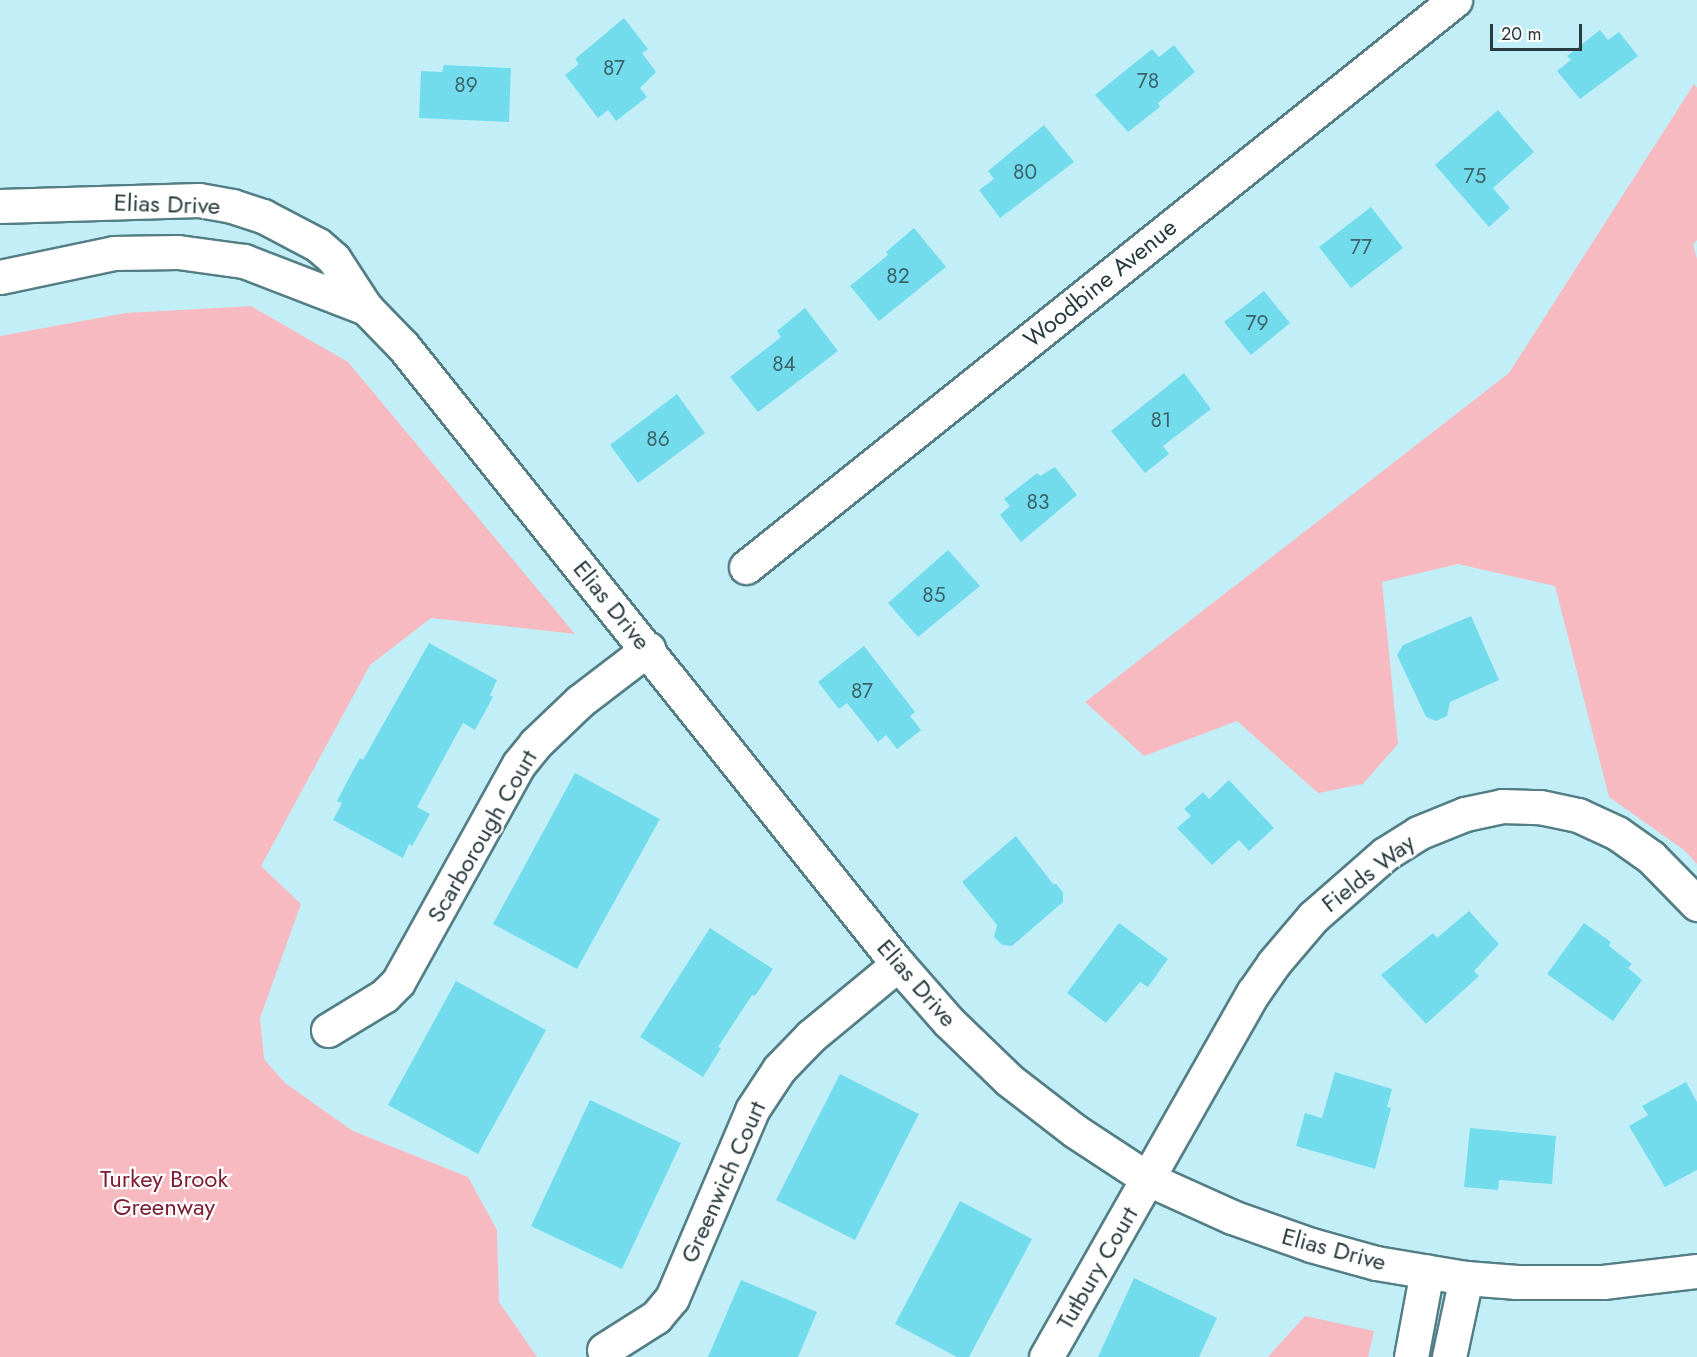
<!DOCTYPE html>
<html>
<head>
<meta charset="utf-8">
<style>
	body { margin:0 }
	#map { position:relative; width:1697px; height:1357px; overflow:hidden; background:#c2eff7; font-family:Jost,sans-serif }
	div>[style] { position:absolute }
	.green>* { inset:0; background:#f8bac1 }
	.building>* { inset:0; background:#73dcec }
	.roads { filter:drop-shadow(2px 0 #547e85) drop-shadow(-2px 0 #547e85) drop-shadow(0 2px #547e85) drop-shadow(0 -2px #547e85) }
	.minor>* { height:33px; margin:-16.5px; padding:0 16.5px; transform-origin:16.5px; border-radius:16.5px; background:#fff }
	span { translate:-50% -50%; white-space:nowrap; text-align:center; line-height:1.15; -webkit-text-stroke:4.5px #fff; paint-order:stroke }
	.number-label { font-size:21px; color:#3c636a }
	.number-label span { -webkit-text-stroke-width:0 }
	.street-label { font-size:24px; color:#293b3e }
	.park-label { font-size:24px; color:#7d1d35 }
	.scale { position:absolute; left:1490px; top:24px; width:92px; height:27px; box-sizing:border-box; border:3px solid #293b3e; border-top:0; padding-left:8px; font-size:18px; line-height:21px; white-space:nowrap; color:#293b3e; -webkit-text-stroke:4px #fff; paint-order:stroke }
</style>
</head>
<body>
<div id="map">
	<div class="green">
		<div style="clip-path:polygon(1694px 84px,1697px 88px,1697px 240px,1693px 244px,1697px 259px,1697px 864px,1684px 850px,1609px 797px,1555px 586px,1458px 564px,1382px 582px,1398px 744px,1363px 784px,1318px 793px,1237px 721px,1144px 756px,1085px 702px,1509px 373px)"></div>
		<div style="clip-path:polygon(251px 306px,348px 362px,575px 634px,431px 618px,370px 665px,261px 866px,301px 904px,260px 1018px,264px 1059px,285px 1083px,353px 1131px,468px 1177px,497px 1230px,499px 1302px,537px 1357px,0 1357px,0 336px,126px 313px)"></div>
		<div style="clip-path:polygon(1305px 1316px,1374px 1331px,1368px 1357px,1268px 1357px)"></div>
	</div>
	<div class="building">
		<div style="clip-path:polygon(624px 18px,648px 49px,642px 53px,656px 72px,640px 88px,647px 97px,616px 121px,608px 110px,598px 118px,565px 75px,579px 64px,575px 59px)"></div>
		<div style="clip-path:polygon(1600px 30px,1608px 40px,1619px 32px,1638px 56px,1580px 99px,1557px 71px,1571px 60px,1567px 56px)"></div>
		<div style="clip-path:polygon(1174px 45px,1195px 72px,1158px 103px,1160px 107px,1128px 132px,1095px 95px,1152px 49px,1159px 57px)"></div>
		<div style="clip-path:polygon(444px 65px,511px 68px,509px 122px,419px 118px,421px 71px,442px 72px)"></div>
		<div style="clip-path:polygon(1498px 110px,1534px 152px,1493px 188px,1510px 208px,1489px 227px,1435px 165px)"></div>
		<div style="clip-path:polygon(1044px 125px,1074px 162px,1000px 218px,979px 190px,994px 179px,988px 171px)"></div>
		<div style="clip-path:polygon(1371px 207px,1403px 248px,1351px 288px,1319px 247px)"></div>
		<div style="clip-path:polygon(914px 228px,946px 267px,879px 321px,850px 286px,888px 255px,886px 252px)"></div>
		<div style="clip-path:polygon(1264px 291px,1290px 323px,1251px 355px,1224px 322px)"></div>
		<div style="clip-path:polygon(805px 308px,838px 351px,758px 412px,730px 377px,781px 337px,777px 331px)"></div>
		<div style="clip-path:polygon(1184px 373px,1211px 409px,1163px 446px,1169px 454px,1145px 473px,1111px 431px)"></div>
		<div style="clip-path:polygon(677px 394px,705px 433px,638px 483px,610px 445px)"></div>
		<div style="clip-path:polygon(1055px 467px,1077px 495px,1021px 542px,1000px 515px,1010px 506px,1004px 499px,1037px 473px,1040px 476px)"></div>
		<div style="clip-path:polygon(948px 550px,980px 586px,918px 637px,888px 603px)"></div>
		<div style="clip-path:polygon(1471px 616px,1499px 680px,1450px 702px,1447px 716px,1436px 721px,1426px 717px,1397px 655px,1403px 645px)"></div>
		<div style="clip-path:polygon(429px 643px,497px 680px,490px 695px,493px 697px,475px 730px,463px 723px,417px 807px,430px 814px,412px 846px,409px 844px,403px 858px,333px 820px,342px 803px,337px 801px,350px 776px,360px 758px,363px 760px)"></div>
		<div style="clip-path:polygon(864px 646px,915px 712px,910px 716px,921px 730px,897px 749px,886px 735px,878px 742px,847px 703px,839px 709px,818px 682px)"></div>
		<div style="clip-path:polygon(575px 773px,660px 819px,577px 969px,493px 924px)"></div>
		<div style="clip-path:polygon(1229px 780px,1274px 828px,1249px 851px,1239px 840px,1212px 865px,1177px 828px,1191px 816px,1184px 809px,1203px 792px,1209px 799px)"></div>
		<div style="clip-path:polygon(1016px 836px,1053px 884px,1056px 884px,1063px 892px,1063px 902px,1012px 946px,1002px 945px,994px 937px,997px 925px,962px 882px)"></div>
		<div style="clip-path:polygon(1469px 911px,1499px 944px,1474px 971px,1479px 976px,1426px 1024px,1381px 975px,1433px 933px,1437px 938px)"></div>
		<div style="clip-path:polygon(1119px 923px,1168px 959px,1148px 987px,1140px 982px,1106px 1023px,1067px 993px)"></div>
		<div style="clip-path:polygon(1584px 923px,1611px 942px,1609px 946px,1632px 964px,1628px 968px,1642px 980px,1613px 1021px,1547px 974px)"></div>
		<div style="clip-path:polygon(710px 928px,773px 969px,755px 996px,752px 995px,718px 1047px,721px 1048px,703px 1077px,640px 1037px)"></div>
		<div style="clip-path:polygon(456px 981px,546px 1030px,478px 1154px,388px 1105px)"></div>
		<div style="clip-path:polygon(1335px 1072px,1392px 1089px,1387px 1107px,1391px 1108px,1375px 1169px,1296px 1146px,1305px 1113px,1322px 1118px)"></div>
		<div style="clip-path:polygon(840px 1074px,919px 1114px,855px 1240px,776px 1200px)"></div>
		<div style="clip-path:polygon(1686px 1082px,1697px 1102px,1697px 1170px,1665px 1187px,1629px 1126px,1648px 1115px,1642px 1106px)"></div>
		<div style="clip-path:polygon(590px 1100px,681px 1143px,622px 1269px,531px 1226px)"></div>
		<div style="clip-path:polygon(1470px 1128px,1556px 1136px,1552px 1184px,1499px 1180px,1498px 1190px,1464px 1187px)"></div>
		<div style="clip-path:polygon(960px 1201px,1032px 1239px,969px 1357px,957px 1357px,895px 1324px)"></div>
		<div style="clip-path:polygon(1134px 1278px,1217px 1318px,1199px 1357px,1098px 1357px)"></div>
		<div style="clip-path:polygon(741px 1280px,817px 1312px,798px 1357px,708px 1357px)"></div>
	</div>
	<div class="roads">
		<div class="minor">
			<div style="left:0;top:206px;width:199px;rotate:-1.7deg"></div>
			<div style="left:199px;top:200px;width:34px;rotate:10deg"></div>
			<div style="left:232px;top:206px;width:33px;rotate:18deg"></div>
			<div style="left:263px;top:216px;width:62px;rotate:27.8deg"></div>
			<div style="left:318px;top:245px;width:21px;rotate:41deg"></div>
			<div style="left:334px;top:259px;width:59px;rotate:56.9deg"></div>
			<div style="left:366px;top:308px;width:53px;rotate:45.8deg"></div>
			<div style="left:403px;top:346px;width:792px;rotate:51.31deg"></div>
			<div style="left:898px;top:964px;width:77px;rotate:48.7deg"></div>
			<div style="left:949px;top:1022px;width:83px;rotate:44deg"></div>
			<div style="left:1009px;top:1080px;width:83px;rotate:37.7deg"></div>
			<div style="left:1075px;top:1131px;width:87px;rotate:33.3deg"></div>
			<div style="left:1148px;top:1179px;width:92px;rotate:24.3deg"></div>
			<div style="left:1232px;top:1217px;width:84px;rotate:19.5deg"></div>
			<div style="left:1311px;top:1245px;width:67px;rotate:15.5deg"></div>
			<div style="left:1376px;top:1263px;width:91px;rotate:9.5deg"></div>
			<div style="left:1466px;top:1278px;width:51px;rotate:4.5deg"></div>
			<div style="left:1517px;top:1282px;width:86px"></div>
			<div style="left:1603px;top:1282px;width:95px;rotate:-6.7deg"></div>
			<div style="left:0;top:277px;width:116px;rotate:-11.9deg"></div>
			<div style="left:114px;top:253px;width:64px;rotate:-0.9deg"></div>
			<div style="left:178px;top:252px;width:67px;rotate:7.8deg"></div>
			<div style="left:244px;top:261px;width:131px;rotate:21.1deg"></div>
			<div style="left:746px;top:567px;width:908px;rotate:-38.65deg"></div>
			<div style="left:328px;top:1030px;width:66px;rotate:-31.3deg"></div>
			<div style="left:384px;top:996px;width:20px;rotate:-45deg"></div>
			<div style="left:398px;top:982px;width:249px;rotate:-61deg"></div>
			<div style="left:519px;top:764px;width:26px;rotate:-51deg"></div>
			<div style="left:535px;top:744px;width:62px;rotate:-43.7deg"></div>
			<div style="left:580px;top:701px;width:86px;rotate:-37.4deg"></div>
			<div style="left:604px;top:1350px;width:62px;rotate:-32.4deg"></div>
			<div style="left:656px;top:1317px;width:25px;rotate:-50deg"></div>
			<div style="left:672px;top:1298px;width:204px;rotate:-66.9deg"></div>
			<div style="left:752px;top:1110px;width:49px;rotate:-56.6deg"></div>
			<div style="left:779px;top:1069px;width:46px;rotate:-45.9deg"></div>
			<div style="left:811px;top:1036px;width:113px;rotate:-39.6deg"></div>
			<div style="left:1046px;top:1357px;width:419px;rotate:-60.4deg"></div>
			<div style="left:1253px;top:993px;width:35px;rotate:-55deg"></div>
			<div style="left:1273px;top:964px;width:62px;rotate:-49.6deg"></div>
			<div style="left:1313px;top:917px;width:96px;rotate:-41.2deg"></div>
			<div style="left:1385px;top:854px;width:39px;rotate:-32deg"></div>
			<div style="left:1418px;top:833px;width:51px;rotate:-22deg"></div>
			<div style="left:1465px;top:814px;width:38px;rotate:-12deg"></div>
			<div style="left:1502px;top:806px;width:38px;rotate:2deg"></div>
			<div style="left:1540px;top:807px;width:39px;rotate:12deg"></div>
			<div style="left:1578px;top:815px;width:43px;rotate:24.8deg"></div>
			<div style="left:1617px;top:833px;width:42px;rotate:35.2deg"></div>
			<div style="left:1651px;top:857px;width:66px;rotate:45.6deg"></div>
			<div style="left:1411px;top:1357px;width:87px;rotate:-79.5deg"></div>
			<div style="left:1449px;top:1357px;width:81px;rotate:-77.9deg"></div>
		</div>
	</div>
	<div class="number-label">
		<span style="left:614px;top:68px">87</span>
		<span style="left:1148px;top:81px">78</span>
		<span style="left:466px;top:85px">89</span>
		<span style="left:1025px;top:172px">80</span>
		<span style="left:1475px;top:176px">75</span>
		<span style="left:1361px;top:247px">77</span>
		<span style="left:898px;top:276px">82</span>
		<span style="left:1257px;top:323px">79</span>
		<span style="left:784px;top:364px">84</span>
		<span style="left:1161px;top:420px">81</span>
		<span style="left:658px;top:439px">86</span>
		<span style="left:1038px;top:502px">83</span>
		<span style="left:934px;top:595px">85</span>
		<span style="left:862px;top:691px">87</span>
	</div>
	<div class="street-label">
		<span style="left:167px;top:204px;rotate:2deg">Elias Drive</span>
		<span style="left:1100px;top:283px;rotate:-39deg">Woodbine Avenue</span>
		<span style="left:612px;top:605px;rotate:51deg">Elias Drive</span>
		<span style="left:482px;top:836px;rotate:-60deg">Scarborough Court</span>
		<span style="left:1368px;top:873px;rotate:-38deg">Fields Way</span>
		<span style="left:917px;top:983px;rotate:49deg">Elias Drive</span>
		<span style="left:723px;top:1182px;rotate:-66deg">Greenwich Court</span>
		<span style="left:1334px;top:1249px;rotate:15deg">Elias Drive</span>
		<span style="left:1097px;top:1268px;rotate:-60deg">Tutbury Court</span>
	</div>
	<div class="park-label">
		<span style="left:164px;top:1193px">Turkey Brook<br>Greenway</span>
	</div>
	<div class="scale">20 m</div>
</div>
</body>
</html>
